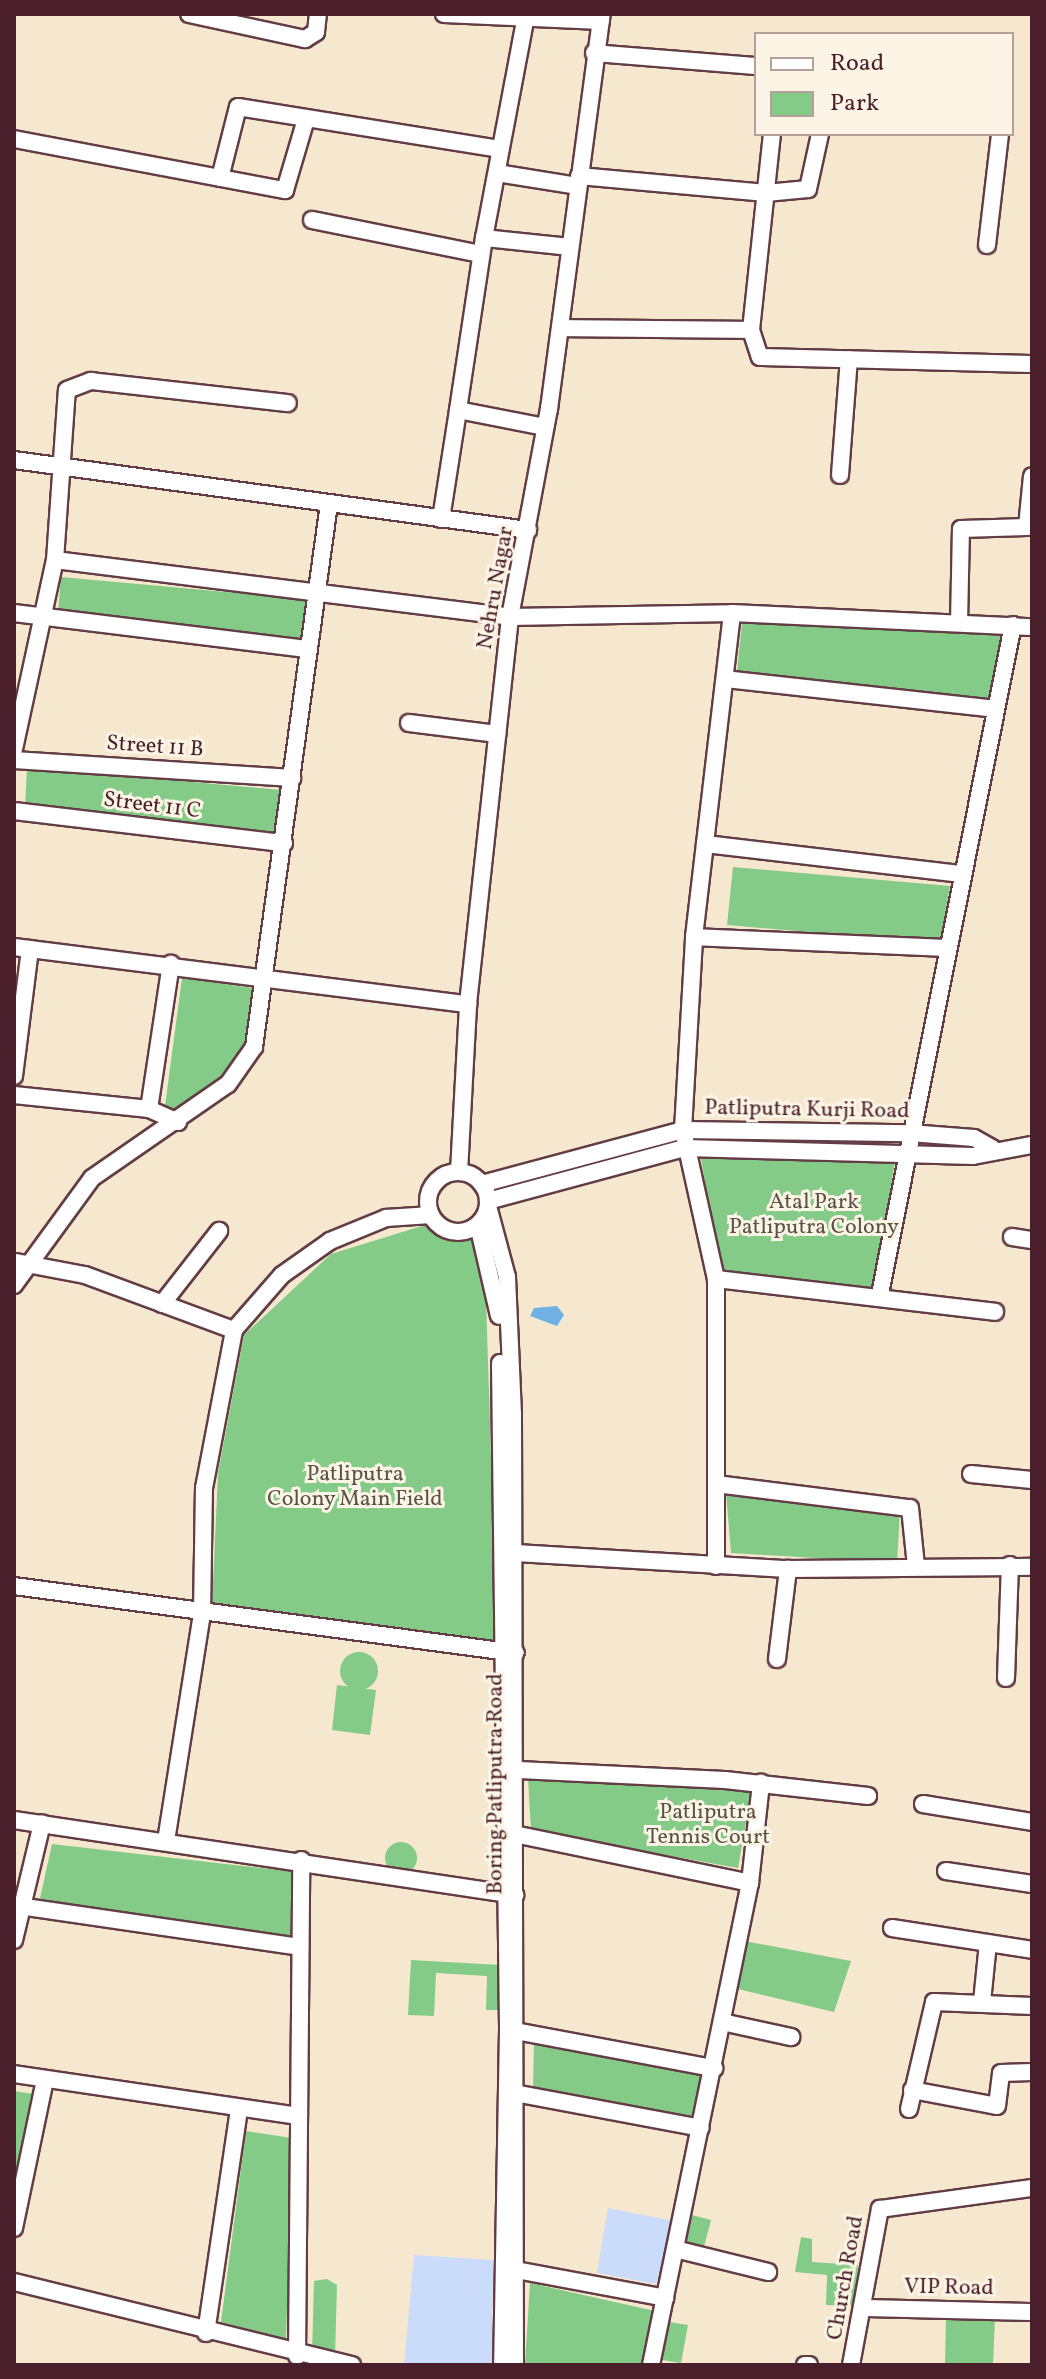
<!DOCTYPE html>
<html>
<head>
<meta charset="utf-8">
<style>
	body { margin:0 }
	#map { position:relative; width:1046px; height:2379px; overflow:hidden; background:#f6e8cf; font-family:Vollkorn,serif }
	div>[style] { position:absolute }
	.built>* { inset:0; background:#cadcf9 }
	.green>* { inset:0; background:#83cb86 }
	.round { border-radius:50% }
	.water>* { inset:0; background:#70b1e4 }
	.roads { filter:drop-shadow(2px 0 #643d44) drop-shadow(-2px 0 #643d44) drop-shadow(0 2px #643d44) drop-shadow(0 -2px #643d44) }
	.minor>* { height:16px; margin:-8px; padding:0 8px; transform-origin:8px; border-radius:8px; background:#fff }
	.minor>.ring { margin:-8px; padding:0; box-sizing:content-box; background:none; border:16px solid #fff; border-radius:50% }
	span { translate:-50% -50%; white-space:nowrap; text-align:center; line-height:1.15; -webkit-text-stroke:6px #fcf5e5; paint-order:stroke }
	.street-label { font-size:22px; color:#4a1f2b }
	.park-label { font-size:22px; color:#5b5346 }
	.frame { position:absolute; inset:0; border:16px solid #4a1f2b; pointer-events:none }
	.legend { position:absolute; left:754px; top:32px; width:260px; height:104px; box-sizing:border-box; background:#fcf5e5; border:2px solid #b59f9b; margin:0; padding:10px 14px; list-style:none; font-size:24px; color:#4a1f2b }
	.legend li { display:flex; align-items:center; gap:16px; height:40px }
	.legend b { width:40px; border:2px solid #b59f9b }
</style>
</head>
<body>
<div id="map">
	<div class="built">
		<div style="clip-path:polygon(608px 2208px,674px 2221px,656px 2284px,597px 2273px)"></div>
		<div style="clip-path:polygon(414px 2255px,493px 2260px,492px 2365px,404px 2365px)"></div>
	</div>
	<div class="green">
		<div style="clip-path:polygon(61px 577px,312px 600px,305px 645px,58px 612px)"></div>
		<div style="clip-path:polygon(742px 623px,1003px 633px,988px 700px,737px 671px)"></div>
		<div style="clip-path:polygon(27px 767px,281px 790px,277px 835px,25px 807px)"></div>
		<div style="clip-path:polygon(733px 867px,950px 886px,940px 943px,727px 925px)"></div>
		<div style="clip-path:polygon(182px 978px,260px 989px,242px 1057px,225px 1080px,174px 1113px,165px 1106px)"></div>
		<div style="clip-path:polygon(699px 1147px,897px 1149px,874px 1288px,720px 1270px)"></div>
		<div style="clip-path:polygon(425px 1225px,469px 1227px,485px 1268px,497px 1643px,212px 1607px,218px 1473px,244px 1335px,331px 1254px)"></div>
		<div style="clip-path:polygon(726px 1492px,900px 1511px,897px 1563px,731px 1553px)"></div>
		<div class="round" style="left:340px;top:1652px;width:38px;height:38px"></div>
		<div style="clip-path:polygon(337px 1685px,376px 1690px,370px 1735px,332px 1730px)"></div>
		<div style="clip-path:polygon(528px 1778px,752px 1790px,738px 1868px,531px 1831px)"></div>
		<div class="round" style="left:385px;top:1842px;width:32px;height:32px"></div>
		<div style="clip-path:polygon(52px 1844px,296px 1872px,296px 1942px,39px 1903px)"></div>
		<div style="clip-path:polygon(744px 1941px,851px 1961px,834px 2012px,738px 1989px)"></div>
		<div style="clip-path:polygon(411px 1960px,501px 1965px,498px 2010px,486px 2010px,487px 1976px,436px 1973px,434px 2016px,408px 2015px)"></div>
		<div style="clip-path:polygon(534px 2040px,704px 2072px,694px 2122px,533px 2089px)"></div>
		<div style="clip-path:polygon(14px 2091px,33px 2094px,14px 2195px)"></div>
		<div style="clip-path:polygon(246px 2131px,292px 2138px,286px 2339px,221px 2322px)"></div>
		<div style="clip-path:polygon(692px 2215px,711px 2220px,704px 2247px,684px 2241px)"></div>
		<div style="clip-path:polygon(801px 2237px,812px 2239px,812px 2262px,858px 2265px,857px 2306px,826px 2305px,827px 2275px,795px 2272px)"></div>
		<div style="clip-path:polygon(327px 2279px,337px 2285px,335px 2357px,312px 2356px,314px 2281px)"></div>
		<div style="clip-path:polygon(530px 2283px,655px 2311px,646px 2365px,525px 2365px)"></div>
		<div style="clip-path:polygon(946px 2317px,995px 2318px,993px 2365px,945px 2365px)"></div>
		<div style="clip-path:polygon(669px 2322px,688px 2325px,681px 2363px,662px 2360px)"></div>
	</div>
	<div class="water">
		<div style="clip-path:polygon(557px 1306px,564px 1315px,557px 1326px,530px 1316px,534px 1308px)"></div>
	</div>
	<div class="roads">
		<div class="minor">
			<div style="left:189px;top:14px;width:119px;rotate:12.2deg"></div>
			<div style="left:305px;top:39px;width:13px;rotate:-32deg"></div>
			<div style="left:316px;top:32px;width:18px;rotate:-84deg"></div>
			<div style="left:444px;top:14px;width:157px;rotate:2.6deg"></div>
			<div style="left:594px;top:53px;width:163px;rotate:4.6deg"></div>
			<div style="left:14px;top:139px;width:276px;rotate:10.7deg"></div>
			<div style="left:285px;top:190px;width:74px;rotate:-73.5deg"></div>
			<div style="left:497px;top:173px;width:81px;rotate:9.2deg"></div>
			<div style="left:579px;top:176px;width:188px;rotate:5.2deg"></div>
			<div style="left:766px;top:193px;width:42px;rotate:-5.4deg"></div>
			<div style="left:808px;top:189px;width:56px;rotate:-77.7deg"></div>
			<div style="left:220px;top:178px;width:73px;rotate:-75.8deg"></div>
			<div style="left:238px;top:107px;width:266px;rotate:9.1deg"></div>
			<div style="left:312px;top:220px;width:172px;rotate:11.4deg"></div>
			<div style="left:484px;top:238px;width:222px;rotate:-79.3deg"></div>
			<div style="left:987px;top:245px;width:112px;rotate:-83.3deg"></div>
			<div style="left:560px;top:328px;width:191px;rotate:0.6deg"></div>
			<div style="left:751px;top:330px;width:197px;rotate:-83.9deg"></div>
			<div style="left:751px;top:330px;width:28px;rotate:72deg"></div>
			<div style="left:760px;top:357px;width:272px;rotate:1.5deg"></div>
			<div style="left:458px;top:410px;width:174px;rotate:-81.4deg"></div>
			<div style="left:484px;top:238px;width:86px;rotate:6deg"></div>
			<div style="left:14px;top:460px;width:519px;rotate:7.76deg"></div>
			<div style="left:840px;top:475px;width:116px;rotate:-85.6deg"></div>
			<div style="left:441px;top:519px;width:110px;rotate:-81.1deg"></div>
			<div style="left:458px;top:410px;width:89px;rotate:11.1deg"></div>
			<div style="left:55px;top:560px;width:459px;rotate:7.1deg"></div>
			<div style="left:510px;top:617px;width:222px;rotate:-1deg"></div>
			<div style="left:732px;top:613px;width:300px;rotate:2.7deg"></div>
			<div style="left:14px;top:613px;width:297px;rotate:7deg"></div>
			<div style="left:959px;top:623px;width:94px;rotate:-88.8deg"></div>
			<div style="left:961px;top:529px;width:66px;rotate:-1.7deg"></div>
			<div style="left:1027px;top:527px;width:51px;rotate:-84.4deg"></div>
			<div style="left:725px;top:679px;width:272px;rotate:6.3deg"></div>
			<div style="left:409px;top:723px;width:89px;rotate:7.1deg"></div>
			<div style="left:14px;top:749px;width:193px;rotate:-77.8deg"></div>
			<div style="left:55px;top:560px;width:170px;rotate:-86deg"></div>
			<div style="left:67px;top:390px;width:26px;rotate:-21deg"></div>
			<div style="left:91px;top:381px;width:198px;rotate:6.4deg"></div>
			<div style="left:14px;top:760px;width:279px;rotate:3.7deg"></div>
			<div style="left:14px;top:811px;width:272px;rotate:6.8deg"></div>
			<div style="left:705px;top:844px;width:257px;rotate:6.7deg"></div>
			<div style="left:694px;top:937px;width:251px;rotate:2.5deg"></div>
			<div style="left:14px;top:947px;width:458px;rotate:7.2deg"></div>
			<div style="left:14px;top:1076px;width:128px;rotate:-82.8deg"></div>
			<div style="left:14px;top:1095px;width:136px;rotate:5.9deg"></div>
			<div style="left:149px;top:1109px;width:32px;rotate:24deg"></div>
			<div style="left:149px;top:1109px;width:147px;rotate:-81.4deg"></div>
			<div style="left:459px;top:1172px;width:168px;rotate:-86.9deg"></div>
			<div style="left:468px;top:1004px;width:389px;rotate:-83.8deg"></div>
			<div style="left:510px;top:617px;width:212px;rotate:-79.4deg"></div>
			<div style="left:549px;top:409px;width:399px;rotate:-82.4deg"></div>
			<div class="ring" style="left:428px;top:1172px;width:44px;height:44px"></div>
			<div style="left:482px;top:1184px;width:208px;rotate:-15deg"></div>
			<div style="left:683px;top:1130px;width:227px;rotate:0.8deg"></div>
			<div style="left:910px;top:1133px;width:64px;rotate:4.5deg"></div>
			<div style="left:974px;top:1138px;width:21px;rotate:29deg"></div>
			<div style="left:488px;top:1201px;width:204px;rotate:-15.1deg"></div>
			<div style="left:685px;top:1148px;width:288px;rotate:1.6deg"></div>
			<div style="left:973px;top:1156px;width:60px;rotate:-10.6deg"></div>
			<div style="left:488px;top:1206px;width:73px;rotate:75deg"></div>
			<div style="left:507px;top:1277px;width:138px;rotate:87.5deg"></div>
			<div style="left:513px;top:1415px;width:950px;rotate:89.88deg"></div>
			<div style="left:478px;top:1225px;width:93px;rotate:77deg"></div>
			<div style="left:1012px;top:1237px;width:20px;rotate:9deg"></div>
			<div style="left:16px;top:1262px;width:70px;rotate:10.7deg"></div>
			<div style="left:85px;top:1275px;width:159px;rotate:20.3deg"></div>
			<div style="left:716px;top:1279px;width:281px;rotate:6.7deg"></div>
			<div style="left:14px;top:1285px;width:132px;rotate:-53.9deg"></div>
			<div style="left:92px;top:1178px;width:165px;rotate:-34.7deg"></div>
			<div style="left:228px;top:1084px;width:45px;rotate:-54.9deg"></div>
			<div style="left:254px;top:1047px;width:548px;rotate:-82.14deg"></div>
			<div style="left:880px;top:1294px;width:682px;rotate:-78.76deg"></div>
			<div style="left:162px;top:1304px;width:93px;rotate:-52deg"></div>
			<div style="left:500px;top:1363px;width:667px;rotate:89.31deg"></div>
			<div style="left:508px;top:2030px;width:335px;rotate:91deg"></div>
			<div style="left:971px;top:1474px;width:61px;rotate:5.6deg"></div>
			<div style="left:716px;top:1484px;width:195px;rotate:7.1deg"></div>
			<div style="left:910px;top:1508px;width:58px;rotate:84.1deg"></div>
			<div style="left:516px;top:1553px;width:272px;rotate:3.4deg"></div>
			<div style="left:788px;top:1569px;width:244px;rotate:-0.5deg"></div>
			<div style="left:716px;top:1566px;width:287px;rotate:-90deg"></div>
			<div style="left:716px;top:1279px;width:153px;rotate:-102.5deg"></div>
			<div style="left:683px;top:1130px;width:193px;rotate:-86.7deg"></div>
			<div style="left:694px;top:937px;width:326px;rotate:-83.3deg"></div>
			<div style="left:14px;top:1586px;width:506px;rotate:7.6deg"></div>
			<div style="left:777px;top:1659px;width:91px;rotate:-83deg"></div>
			<div style="left:1006px;top:1678px;width:113px;rotate:-88deg"></div>
			<div style="left:519px;top:1770px;width:206px;rotate:2.8deg"></div>
			<div style="left:725px;top:1780px;width:144px;rotate:6.4deg"></div>
			<div style="left:923px;top:1804px;width:110px;rotate:9.4deg"></div>
			<div style="left:14px;top:1820px;width:507px;rotate:8.51deg"></div>
			<div style="left:519px;top:1835px;width:236px;rotate:11.7deg"></div>
			<div style="left:166px;top:1841px;width:230px;rotate:-81deg"></div>
			<div style="left:202px;top:1614px;width:126px;rotate:-89.1deg"></div>
			<div style="left:204px;top:1488px;width:161px;rotate:-79.2deg"></div>
			<div style="left:234px;top:1330px;width:73px;rotate:-48.9deg"></div>
			<div style="left:282px;top:1275px;width:59px;rotate:-35.3deg"></div>
			<div style="left:330px;top:1241px;width:61px;rotate:-22.3deg"></div>
			<div style="left:386px;top:1218px;width:45px;rotate:-3.8deg"></div>
			<div style="left:946px;top:1871px;width:87px;rotate:8.6deg"></div>
			<div style="left:26px;top:1907px;width:277px;rotate:8.3deg"></div>
			<div style="left:892px;top:1928px;width:142px;rotate:8.9deg"></div>
			<div style="left:14px;top:1940px;width:120px;rotate:-76.5deg"></div>
			<div style="left:982px;top:2002px;width:59px;rotate:-84.2deg"></div>
			<div style="left:722px;top:2022px;width:71px;rotate:12.3deg"></div>
			<div style="left:510px;top:2030px;width:208px;rotate:10.6deg"></div>
			<div style="left:14px;top:2074px;width:288px;rotate:8.4deg"></div>
			<div style="left:912px;top:2090px;width:86px;rotate:10.7deg"></div>
			<div style="left:997px;top:2106px;width:33px;rotate:-83deg"></div>
			<div style="left:1001px;top:2073px;width:31px;rotate:-2deg"></div>
			<div style="left:509px;top:2092px;width:195px;rotate:10.6deg"></div>
			<div style="left:909px;top:2109px;width:110px;rotate:-76.8deg"></div>
			<div style="left:934px;top:2002px;width:98px;rotate:2.3deg"></div>
			<div style="left:14px;top:2228px;width:152px;rotate:-78.2deg"></div>
			<div style="left:675px;top:2249px;width:96px;rotate:13.9deg"></div>
			<div style="left:516px;top:2270px;width:152px;rotate:10.6deg"></div>
			<div style="left:14px;top:2282px;width:348px;rotate:13.8deg"></div>
			<div style="left:864px;top:2308px;width:168px;rotate:1.4deg"></div>
			<div style="left:206px;top:2333px;width:225px;rotate:-81.6deg"></div>
			<div style="left:297px;top:2356px;width:496px;rotate:-89.5deg"></div>
			<div style="left:651px;top:2365px;width:492px;rotate:-78.4deg"></div>
			<div style="left:750px;top:1883px;width:101px;rotate:-83.7deg"></div>
			<div style="left:805px;top:2365px;width:4px"></div>
			<div style="left:851px;top:2365px;width:159px;rotate:-79.5deg"></div>
			<div style="left:880px;top:2209px;width:153px;rotate:-7.9deg"></div>
		</div>
	</div>
	<div class="street-label">
		<span style="left:496px;top:588px;rotate:-80deg">Nehru Nagar</span>
		<span style="left:155px;top:747px;rotate:4deg">Street 11 B</span>
		<span style="left:152px;top:806px;rotate:7deg">Street 11 C</span>
		<span style="left:807px;top:1110px;rotate:1deg">Patliputra Kurji Road</span>
		<span style="left:496px;top:1784px;rotate:-90deg">Boring Patliputra Road</span>
		<span style="left:846px;top:2278px;rotate:-80deg">Church Road</span>
		<span style="left:949px;top:2288px;rotate:1deg">VIP Road</span>
	</div>
	<div class="park-label">
		<span style="left:814px;top:1215px">Atal Park<br>Patliputra Colony</span>
		<span style="left:355px;top:1487px">Patliputra<br>Colony Main Field</span>
		<span style="left:708px;top:1825px">Patliputra<br>Tennis Court</span>
	</div>
	<div class="frame"></div>
	<ul class="legend">
	<li><b style="height:10px;background:#fff"></b>Road</li>
	<li><b style="height:22px;background:#83cb86"></b>Park</li>
	</ul>
</div>
</body>
</html>
